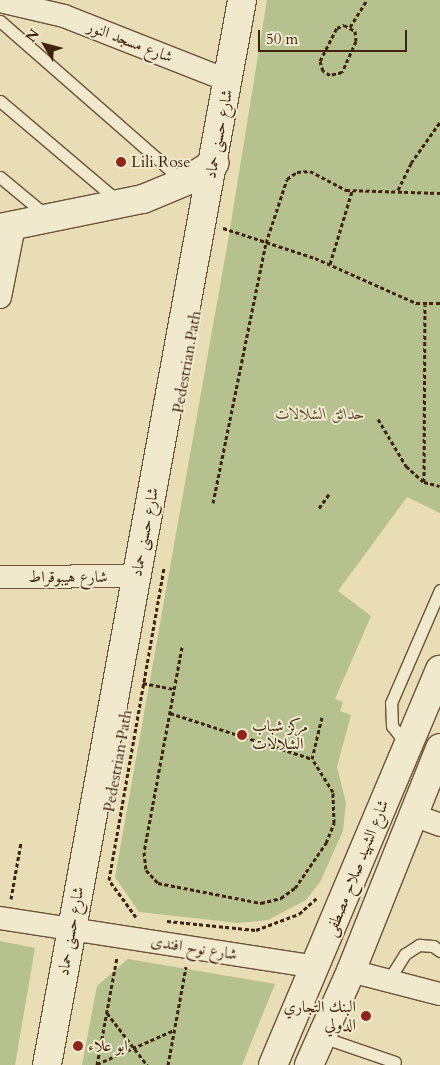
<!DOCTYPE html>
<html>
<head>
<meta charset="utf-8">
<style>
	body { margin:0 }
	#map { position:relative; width:440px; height:1065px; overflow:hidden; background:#e8ddb4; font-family:Cardo,Amiri,serif }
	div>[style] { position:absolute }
	.green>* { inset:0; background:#b5c18e }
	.path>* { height:3px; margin-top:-1.5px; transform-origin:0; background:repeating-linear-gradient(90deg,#41240f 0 4px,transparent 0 6.5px) }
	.roads { filter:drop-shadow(1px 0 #6b5238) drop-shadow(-1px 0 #6b5238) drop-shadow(0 1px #6b5238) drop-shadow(0 -1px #6b5238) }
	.lane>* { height:11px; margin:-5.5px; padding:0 5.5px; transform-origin:5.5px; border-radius:5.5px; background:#f0e9ce }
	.street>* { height:22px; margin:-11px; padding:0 11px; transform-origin:11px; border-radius:11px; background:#f0e9ce }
	.secondary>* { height:28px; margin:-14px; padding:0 14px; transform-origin:14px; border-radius:14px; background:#f0e9ce }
	.dots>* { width:14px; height:14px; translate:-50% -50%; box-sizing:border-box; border:2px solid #f0e9ce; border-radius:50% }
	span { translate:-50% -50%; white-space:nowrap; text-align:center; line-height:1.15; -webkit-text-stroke:4px #f0e9ce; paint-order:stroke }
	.street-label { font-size:16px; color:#41240f }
	.poi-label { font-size:16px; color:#41240f }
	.left { translate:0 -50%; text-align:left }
	.right { translate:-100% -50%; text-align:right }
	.park-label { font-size:16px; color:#5e4b2f; font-style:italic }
	.north { position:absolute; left:20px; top:20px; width:50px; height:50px; -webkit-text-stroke:4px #f0e9ce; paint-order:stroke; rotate:307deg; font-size:14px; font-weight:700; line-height:20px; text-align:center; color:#41240f }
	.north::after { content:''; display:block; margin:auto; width:18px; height:22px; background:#41240f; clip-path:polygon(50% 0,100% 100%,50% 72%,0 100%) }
	.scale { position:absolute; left:258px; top:30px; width:149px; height:22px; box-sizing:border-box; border:2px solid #41240f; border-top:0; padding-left:6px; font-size:15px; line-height:18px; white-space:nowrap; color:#41240f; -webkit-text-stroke:4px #f0e9ce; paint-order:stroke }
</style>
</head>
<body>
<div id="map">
	<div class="green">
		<div style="clip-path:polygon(267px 0,440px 0,440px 513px,407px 497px,338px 591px,371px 616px,335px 699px,343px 702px,340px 711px,351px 715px,337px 767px,346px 803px,343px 831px,320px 882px,306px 900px,268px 920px,238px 923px,139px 912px,115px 877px,228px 241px)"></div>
		<div style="clip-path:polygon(0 941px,35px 948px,15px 1065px,0 1065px)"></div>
		<div style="clip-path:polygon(128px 959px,275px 984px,242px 1065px,82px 1065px,97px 986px)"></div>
	</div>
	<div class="path">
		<div style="left:344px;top:25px;width:13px;rotate:29deg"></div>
		<div style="left:355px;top:31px;width:10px;rotate:84deg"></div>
		<div style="left:356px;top:41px;width:34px;rotate:114deg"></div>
		<div style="left:342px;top:72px;width:12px;rotate:166deg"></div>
		<div style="left:330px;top:75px;width:8px;rotate:-150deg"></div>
		<div style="left:323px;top:71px;width:10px;rotate:-107deg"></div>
		<div style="left:320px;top:61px;width:37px;rotate:-63deg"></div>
		<div style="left:337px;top:28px;width:8px;rotate:-23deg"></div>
		<div style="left:350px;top:27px;width:32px;rotate:-58deg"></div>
		<div style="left:398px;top:190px;width:30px;rotate:-64deg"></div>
		<div style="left:411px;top:163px;width:50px;rotate:-54.7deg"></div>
		<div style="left:223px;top:228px;width:97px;rotate:18.1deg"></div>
		<div style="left:315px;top:258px;width:111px;rotate:24deg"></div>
		<div style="left:416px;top:303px;width:24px"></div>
		<div style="left:330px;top:264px;width:76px;rotate:-73.2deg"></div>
		<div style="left:378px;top:419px;width:55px;rotate:59.2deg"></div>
		<div style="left:406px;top:466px;width:24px;rotate:42deg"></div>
		<div style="left:424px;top:482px;width:16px;rotate:14deg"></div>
		<div style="left:424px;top:482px;width:177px;rotate:-89.7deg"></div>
		<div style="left:213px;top:503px;width:265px;rotate:-78.5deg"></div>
		<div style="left:266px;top:243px;width:67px;rotate:-71.8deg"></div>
		<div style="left:287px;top:179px;width:12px;rotate:-35deg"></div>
		<div style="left:297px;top:172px;width:13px;rotate:-4deg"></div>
		<div style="left:310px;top:171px;width:41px;rotate:27.8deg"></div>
		<div style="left:346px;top:190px;width:94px;rotate:1.8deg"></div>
		<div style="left:319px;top:508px;width:17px;rotate:-54deg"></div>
		<div style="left:182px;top:647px;width:208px;rotate:100.5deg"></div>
		<div style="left:144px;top:852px;width:18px;rotate:84deg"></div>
		<div style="left:146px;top:870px;width:18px;rotate:47deg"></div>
		<div style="left:158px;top:883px;width:105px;rotate:11deg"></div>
		<div style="left:261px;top:903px;width:21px;rotate:-14deg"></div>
		<div style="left:281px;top:898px;width:17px;rotate:-36deg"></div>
		<div style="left:295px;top:888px;width:55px;rotate:-55.4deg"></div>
		<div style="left:326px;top:843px;width:22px;rotate:-68deg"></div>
		<div style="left:334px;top:823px;width:31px;rotate:-92deg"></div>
		<div style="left:333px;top:792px;width:39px;rotate:-122deg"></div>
		<div style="left:312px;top:759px;width:43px;rotate:-76.6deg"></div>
		<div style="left:143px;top:683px;width:32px;rotate:11deg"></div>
		<div style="left:170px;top:713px;width:149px;rotate:17.9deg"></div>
		<div style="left:11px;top:899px;width:58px;rotate:-80deg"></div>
		<div style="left:136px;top:917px;width:46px;rotate:-126.1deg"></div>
		<div style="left:109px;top:880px;width:318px;rotate:-80deg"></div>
		<div style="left:167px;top:921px;width:89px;rotate:5.8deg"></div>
		<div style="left:256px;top:930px;width:46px;rotate:-20.4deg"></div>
		<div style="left:299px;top:914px;width:24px;rotate:-42deg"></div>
		<div style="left:107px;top:1013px;width:66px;rotate:52.4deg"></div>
		<div style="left:97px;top:1064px;width:84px;rotate:-23.8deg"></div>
		<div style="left:97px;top:1065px;width:110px;rotate:-79.5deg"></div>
		<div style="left:168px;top:1065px;width:100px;rotate:-79.6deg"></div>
	</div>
	<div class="roads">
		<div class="lane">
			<div style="left:0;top:21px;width:243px;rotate:41.2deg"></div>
			<div style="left:0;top:101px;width:156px;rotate:40.3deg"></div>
			<div style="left:0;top:177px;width:61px;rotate:39.7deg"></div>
			<div style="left:407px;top:745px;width:24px;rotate:-128deg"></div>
			<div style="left:392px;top:726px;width:23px;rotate:-92deg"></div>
			<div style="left:391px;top:703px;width:123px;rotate:-66.6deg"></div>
			<div style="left:388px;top:981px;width:32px;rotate:-58deg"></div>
			<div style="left:405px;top:954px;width:17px;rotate:-33deg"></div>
			<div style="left:419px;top:945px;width:14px;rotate:4deg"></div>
			<div style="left:433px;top:946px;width:9px;rotate:36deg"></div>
			<div style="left:322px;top:1037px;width:77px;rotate:18.9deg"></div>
		</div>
		<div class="street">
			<div style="left:0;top:1px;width:66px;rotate:13.2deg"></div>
			<div style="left:64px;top:16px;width:177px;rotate:21.5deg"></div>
			<div style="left:0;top:297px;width:72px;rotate:-78.8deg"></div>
			<div style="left:0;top:577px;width:136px;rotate:-0.4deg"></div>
			<div style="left:413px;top:815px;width:29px;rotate:20deg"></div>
			<div style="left:0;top:918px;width:320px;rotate:8.8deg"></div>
			<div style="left:351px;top:971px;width:92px;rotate:14.5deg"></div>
		</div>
		<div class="secondary">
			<div style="left:0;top:228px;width:146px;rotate:-11.5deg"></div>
			<div style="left:143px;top:199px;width:44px;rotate:-22.5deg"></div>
			<div style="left:184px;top:182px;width:36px;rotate:-32deg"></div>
			<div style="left:47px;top:1065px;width:1083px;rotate:-79.62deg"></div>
			<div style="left:273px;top:1065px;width:429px;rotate:-67.1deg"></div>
			<div style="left:309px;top:1065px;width:103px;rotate:-65.9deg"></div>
			<div style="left:351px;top:971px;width:240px;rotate:-68.2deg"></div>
		</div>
	</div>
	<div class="dots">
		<div style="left:121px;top:162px;background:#8f2418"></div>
		<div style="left:242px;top:735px;background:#8f2418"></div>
		<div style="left:366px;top:1016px;background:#8f2418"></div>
		<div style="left:78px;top:1046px;background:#8f2418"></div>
	</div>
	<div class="street-label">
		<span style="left:130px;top:42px;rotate:21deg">شارع مسجد النور</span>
		<span style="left:219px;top:134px;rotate:-79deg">شارع حسنى حماد</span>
		<span style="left:187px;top:362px;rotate:-80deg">Pedestrian Path</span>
		<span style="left:145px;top:532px;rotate:-79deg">شارع حسنى حماد</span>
		<span style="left:68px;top:577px">شارع هيبوقراط</span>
		<span style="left:118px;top:761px;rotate:-80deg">Pedestrian Path</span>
		<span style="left:357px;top:868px;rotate:-68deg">شارع الشهيد صلاح مصطفى</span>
		<span style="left:71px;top:931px;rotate:-80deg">شارع حسنى حماد</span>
		<span style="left:194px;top:948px;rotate:9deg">شارع نوح افندى</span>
	</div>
	<div class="poi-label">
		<span class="left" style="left:131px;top:162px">Lili Rose</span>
		<span class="left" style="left:252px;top:735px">مركز شباب<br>الشلالات</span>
		<span class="right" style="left:356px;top:1016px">البنك التجاري<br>الدولي</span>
		<span class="left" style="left:88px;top:1046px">ابو علاء</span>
	</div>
	<div class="park-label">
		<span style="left:320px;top:414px">حدائق الشلالات</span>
	</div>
	<div class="north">N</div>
	<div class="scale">50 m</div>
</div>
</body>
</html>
